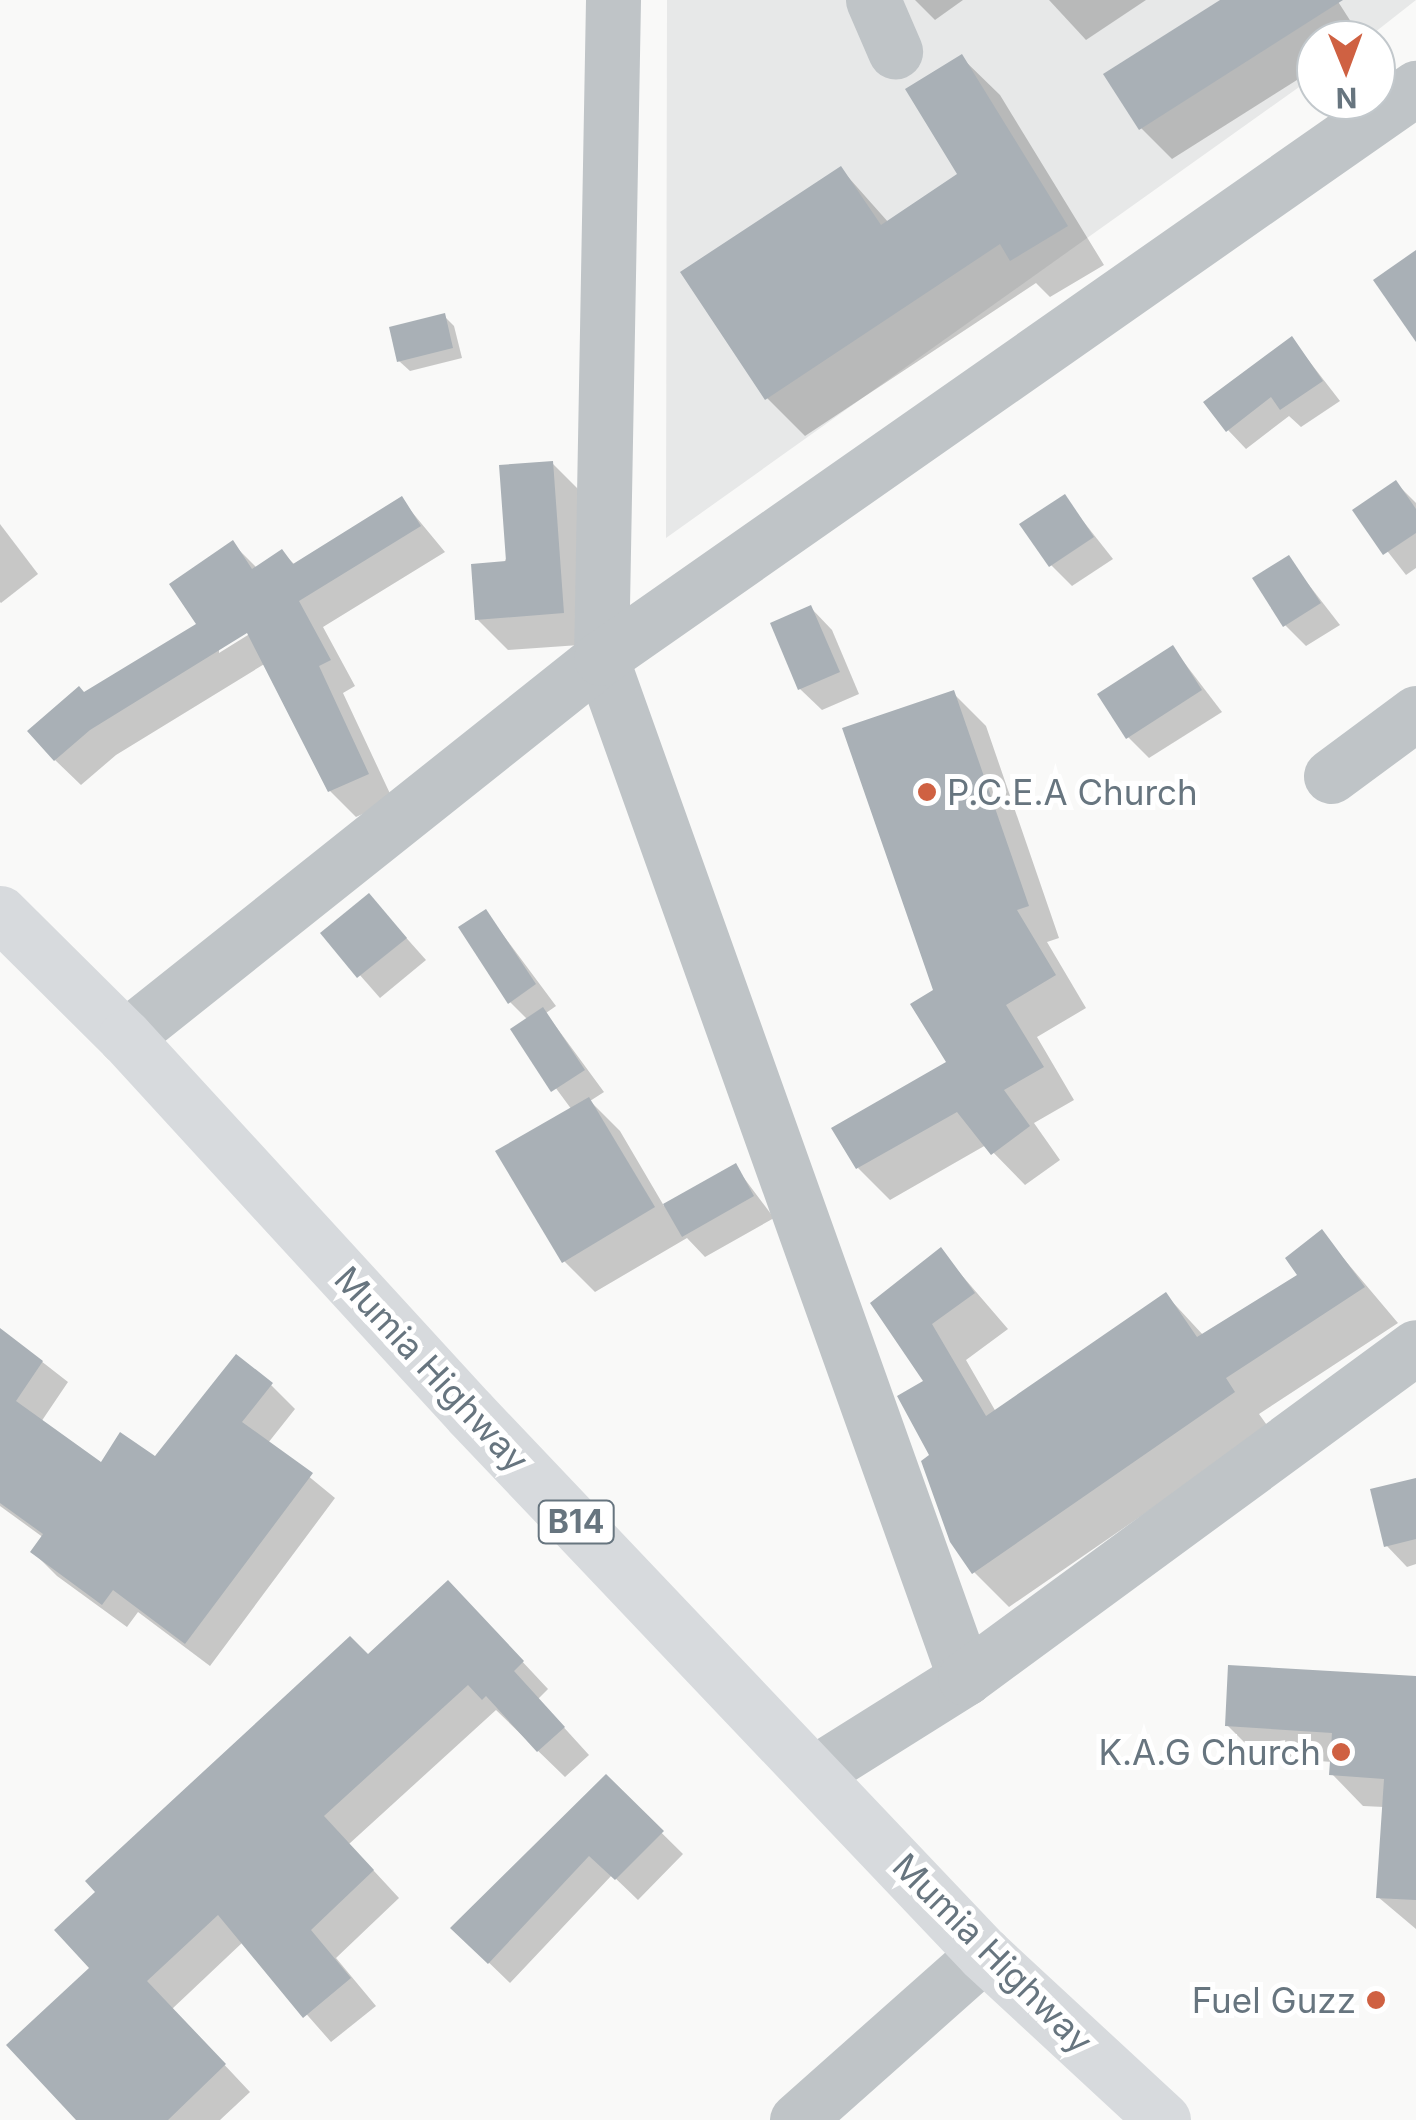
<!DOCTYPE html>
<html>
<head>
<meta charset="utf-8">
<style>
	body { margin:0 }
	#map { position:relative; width:1416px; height:2120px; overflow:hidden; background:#f9f9f8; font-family:Inter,sans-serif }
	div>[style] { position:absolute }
	.built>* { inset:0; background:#e7e8e8 }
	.shadow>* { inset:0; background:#0003 }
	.building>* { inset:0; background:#a9b0b6 }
	.minor>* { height:55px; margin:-27.5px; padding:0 27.5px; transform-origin:27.5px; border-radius:27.5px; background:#bfc4c7 }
	.highway>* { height:55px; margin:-27.5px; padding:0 27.5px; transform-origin:27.5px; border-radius:27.5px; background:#d7dadd }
	.dots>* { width:28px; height:28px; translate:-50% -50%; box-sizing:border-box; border:5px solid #fff; border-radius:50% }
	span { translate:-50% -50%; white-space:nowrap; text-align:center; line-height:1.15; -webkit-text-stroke:10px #fff; paint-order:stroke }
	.shield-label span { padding:2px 8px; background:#fff; border:2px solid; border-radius:8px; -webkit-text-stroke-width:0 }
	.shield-label { font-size:32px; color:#67757f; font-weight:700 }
	.poi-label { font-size:35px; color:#67757f }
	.left { translate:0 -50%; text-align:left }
	.right { translate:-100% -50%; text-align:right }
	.street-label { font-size:35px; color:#67757f }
	.north { position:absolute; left:1296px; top:20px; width:100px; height:100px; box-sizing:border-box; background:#fff; border:2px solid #c2c8cc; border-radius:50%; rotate:179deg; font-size:28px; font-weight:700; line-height:40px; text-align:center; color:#67757f }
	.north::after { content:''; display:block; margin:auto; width:35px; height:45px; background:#cf6142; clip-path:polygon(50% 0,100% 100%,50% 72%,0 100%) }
</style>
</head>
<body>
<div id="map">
	<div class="built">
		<div style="clip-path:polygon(667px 0,1416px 0,1365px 40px,1316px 40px,1316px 75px,666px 538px)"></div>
	</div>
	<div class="shadow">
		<div style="clip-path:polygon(915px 0,963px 0,935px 20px)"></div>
		<div style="clip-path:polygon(1049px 0,1146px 0,1086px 40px)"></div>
		<div style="clip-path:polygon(1224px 0,1337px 0,1362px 39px,1316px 40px,1316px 68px,1172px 159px,1141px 128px)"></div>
		<div style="clip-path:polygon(962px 58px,1000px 95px,1104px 265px,1050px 297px,1036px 283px,805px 436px,767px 398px,841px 169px,889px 223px,961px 175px)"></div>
		<div style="clip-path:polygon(444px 316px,454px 326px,462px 358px,410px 371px,399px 361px)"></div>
		<div style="clip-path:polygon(1292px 339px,1340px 401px,1301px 427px,1289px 416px,1246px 449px,1228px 430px)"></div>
		<div style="clip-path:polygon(552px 463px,584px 495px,594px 644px,508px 650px,477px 619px)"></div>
		<div style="clip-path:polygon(1396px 483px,1416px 503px,1416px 568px,1406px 575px,1356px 511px)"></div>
		<div style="clip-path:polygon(1064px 497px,1113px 559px,1072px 586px,1051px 565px)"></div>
		<div style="clip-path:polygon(evenodd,402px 500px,445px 552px,323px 627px,355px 686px,343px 693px,393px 800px,356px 817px,330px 791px,266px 663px,116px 755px,81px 785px,55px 760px,84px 695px,199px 624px,233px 544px,257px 568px,282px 552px,295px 565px,402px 500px,257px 624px,259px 628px,219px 653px,219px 647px,257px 624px)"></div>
		<div style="clip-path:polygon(0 524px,38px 574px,1px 603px,0 602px)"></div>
		<div style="clip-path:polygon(1288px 558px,1340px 625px,1306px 646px,1285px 625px)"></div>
		<div style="clip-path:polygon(811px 608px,832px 630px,859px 694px,822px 710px,800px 689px)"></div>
		<div style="clip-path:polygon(1173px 648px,1222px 712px,1149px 758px,1128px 737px)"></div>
		<div style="clip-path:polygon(953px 693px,986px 726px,1059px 938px,1047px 942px,1086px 1008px,1037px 1037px,1074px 1100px,1034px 1123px,1060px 1160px,1025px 1185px,986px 1145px,890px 1200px,858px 1168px,949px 1063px,936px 991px)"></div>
		<div style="clip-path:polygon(369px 896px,426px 960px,380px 998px,323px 933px)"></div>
		<div style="clip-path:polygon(486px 912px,556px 1006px,546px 1013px,604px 1092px,590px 1101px,620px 1131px,664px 1206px,735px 1166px,774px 1218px,705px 1257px,687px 1238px,595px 1292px,564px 1261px,572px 1110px,513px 1030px,528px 1020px,510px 1002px)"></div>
		<div style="clip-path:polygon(1322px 1233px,1398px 1323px,1259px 1414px,1269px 1428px,1009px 1607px,974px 1572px,932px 1456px,927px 1382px,873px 1304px,940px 1250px,1008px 1329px,966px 1360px,996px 1412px,1166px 1295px,1204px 1336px,1301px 1275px)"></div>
		<div style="clip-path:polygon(0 1329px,68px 1382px,41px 1422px,101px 1465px,156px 1459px,271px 1385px,295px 1409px,268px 1443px,335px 1498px,210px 1666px,138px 1612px,127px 1627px,57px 1576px,33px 1552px,44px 1538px,0 1506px)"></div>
		<div style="clip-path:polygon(1416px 1481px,1416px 1564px,1407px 1567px,1386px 1545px)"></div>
		<div style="clip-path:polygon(474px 1610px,548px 1689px,538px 1699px,589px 1755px,565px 1777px,496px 1710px,349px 1844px,399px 1898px,336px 1958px,376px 2006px,331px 2042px,243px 1942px,172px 2009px,250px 2092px,220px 2120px,80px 2120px,92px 1968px,368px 1657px)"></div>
		<div style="clip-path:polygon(1416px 1679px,1416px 1929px,1378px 1897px,1384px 1807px,1363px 1806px,1332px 1774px,1333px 1762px,1259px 1757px,1227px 1725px)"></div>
		<div style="clip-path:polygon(606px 1778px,683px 1854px,638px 1900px,612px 1875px,510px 1983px,453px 1928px)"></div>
	</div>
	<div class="building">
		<div style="clip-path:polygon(1220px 0,1343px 0,1139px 130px,1103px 74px)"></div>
		<div style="clip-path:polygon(962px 54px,1068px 226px,1010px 261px,1000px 244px,765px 400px,680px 272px,841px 166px,881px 225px,957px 174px,905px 89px)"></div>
		<div style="clip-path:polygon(1416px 250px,1416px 342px,1373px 280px)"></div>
		<div style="clip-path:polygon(445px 313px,453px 348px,397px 362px,389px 327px)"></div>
		<div style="clip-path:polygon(1292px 336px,1323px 381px,1280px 410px,1271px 397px,1226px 432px,1203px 402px)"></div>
		<div style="clip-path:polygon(553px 461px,564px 613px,475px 620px,471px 564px,506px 561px,499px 465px)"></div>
		<div style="clip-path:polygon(1396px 480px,1416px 509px,1416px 533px,1383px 555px,1352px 510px)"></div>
		<div style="clip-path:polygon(1065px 494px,1094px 537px,1049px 567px,1019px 524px)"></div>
		<div style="clip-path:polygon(402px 496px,421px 526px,299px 601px,331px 660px,319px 666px,369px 774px,328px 792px,247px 633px,90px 730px,54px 761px,27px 731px,79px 686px,84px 692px,196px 624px,169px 584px,233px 540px,252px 569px,282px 549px,293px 564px)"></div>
		<div style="clip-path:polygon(1289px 555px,1321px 603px,1283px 627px,1252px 578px)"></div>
		<div style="clip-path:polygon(811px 605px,840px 672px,798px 690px,770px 623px)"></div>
		<div style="clip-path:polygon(1173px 645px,1202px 690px,1126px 739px,1097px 694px)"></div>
		<div style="clip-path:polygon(954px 690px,1029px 906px,1017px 910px,1056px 975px,1006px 1005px,1044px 1067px,1004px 1090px,1030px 1126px,991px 1155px,957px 1112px,856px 1169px,831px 1128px,946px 1062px,910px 1004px,933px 990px,842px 728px)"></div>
		<div style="clip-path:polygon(369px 893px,407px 938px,357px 978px,320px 933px)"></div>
		<div style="clip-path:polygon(486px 909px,536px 984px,508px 1004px,458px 927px)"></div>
		<div style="clip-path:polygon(543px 1007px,585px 1070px,551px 1092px,510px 1029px)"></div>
		<div style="clip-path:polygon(589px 1097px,655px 1207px,562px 1263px,495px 1151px)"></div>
		<div style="clip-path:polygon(736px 1163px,754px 1196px,682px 1237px,663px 1204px)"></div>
		<div style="clip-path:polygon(1322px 1229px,1365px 1287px,1226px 1378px,1235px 1392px,972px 1574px,950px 1542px,921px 1461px,929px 1455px,897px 1396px,923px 1381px,870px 1303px,941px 1247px,975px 1293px,932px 1324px,986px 1416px,1166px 1292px,1197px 1337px,1297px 1275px,1285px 1258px)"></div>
		<div style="clip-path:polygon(0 1328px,43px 1361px,16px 1401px,101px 1462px,120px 1432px,155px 1456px,236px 1354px,273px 1383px,242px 1422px,313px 1473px,185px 1644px,113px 1590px,102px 1605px,30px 1552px,43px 1534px,0 1503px)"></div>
		<div style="clip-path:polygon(1416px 1478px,1416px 1539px,1384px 1547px,1370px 1489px)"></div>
		<div style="clip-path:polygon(448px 1580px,524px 1661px,514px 1671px,565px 1727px,537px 1752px,486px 1696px,482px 1700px,468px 1685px,324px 1816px,374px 1870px,311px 1930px,351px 1978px,303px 2018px,218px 1915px,147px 1981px,226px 2064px,168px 2120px,76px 2120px,6px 2045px,89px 1968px,54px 1930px,95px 1892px,85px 1881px,350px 1636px,368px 1654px)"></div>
		<div style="clip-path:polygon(1228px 1665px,1416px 1676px,1416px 1900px,1376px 1898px,1384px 1779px,1329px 1775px,1332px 1733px,1225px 1726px)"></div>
		<div style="clip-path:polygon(606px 1774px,664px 1831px,615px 1880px,589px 1856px,488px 1964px,450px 1928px)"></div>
	</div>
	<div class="minor">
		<div style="left:613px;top:0;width:658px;rotate:91.04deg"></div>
		<div style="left:601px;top:658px;width:1083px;rotate:70.36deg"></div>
		<div style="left:873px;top:0;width:56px;rotate:66.7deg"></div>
		<div style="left:1331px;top:776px;width:106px;rotate:-36.5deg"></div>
		<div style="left:125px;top:1037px;width:608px;rotate:-38.53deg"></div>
		<div style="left:601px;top:658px;width:995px;rotate:-34.97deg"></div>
		<div style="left:817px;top:1771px;width:175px;rotate:-32.1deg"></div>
		<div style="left:965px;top:1678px;width:559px;rotate:-36.28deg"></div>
		<div style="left:797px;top:2120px;width:250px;rotate:-41.6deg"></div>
	</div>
	<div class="highway">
		<div style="left:0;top:913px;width:176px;rotate:44.8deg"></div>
		<div style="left:125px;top:1037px;width:510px;rotate:47.46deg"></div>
		<div style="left:470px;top:1413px;width:746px;rotate:46.47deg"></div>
		<div style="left:984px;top:1954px;width:244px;rotate:42.8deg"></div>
	</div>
	<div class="dots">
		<div style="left:927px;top:792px;background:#cf6142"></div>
		<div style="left:1341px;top:1752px;background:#cf6142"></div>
		<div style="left:1376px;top:2000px;background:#cf6142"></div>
	</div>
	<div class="shield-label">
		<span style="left:576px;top:1522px">B14</span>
	</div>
	<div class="poi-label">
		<span class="left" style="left:947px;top:792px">P.C.E.A Church</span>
		<span class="right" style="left:1321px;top:1752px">K.A.G Church</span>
		<span class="right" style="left:1356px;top:2000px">Fuel Guzz</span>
	</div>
	<div class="street-label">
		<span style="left:432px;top:1369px;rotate:47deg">Mumia Highway</span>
		<span style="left:993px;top:1953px;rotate:45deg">Mumia Highway</span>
	</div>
	<div class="north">N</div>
</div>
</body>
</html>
